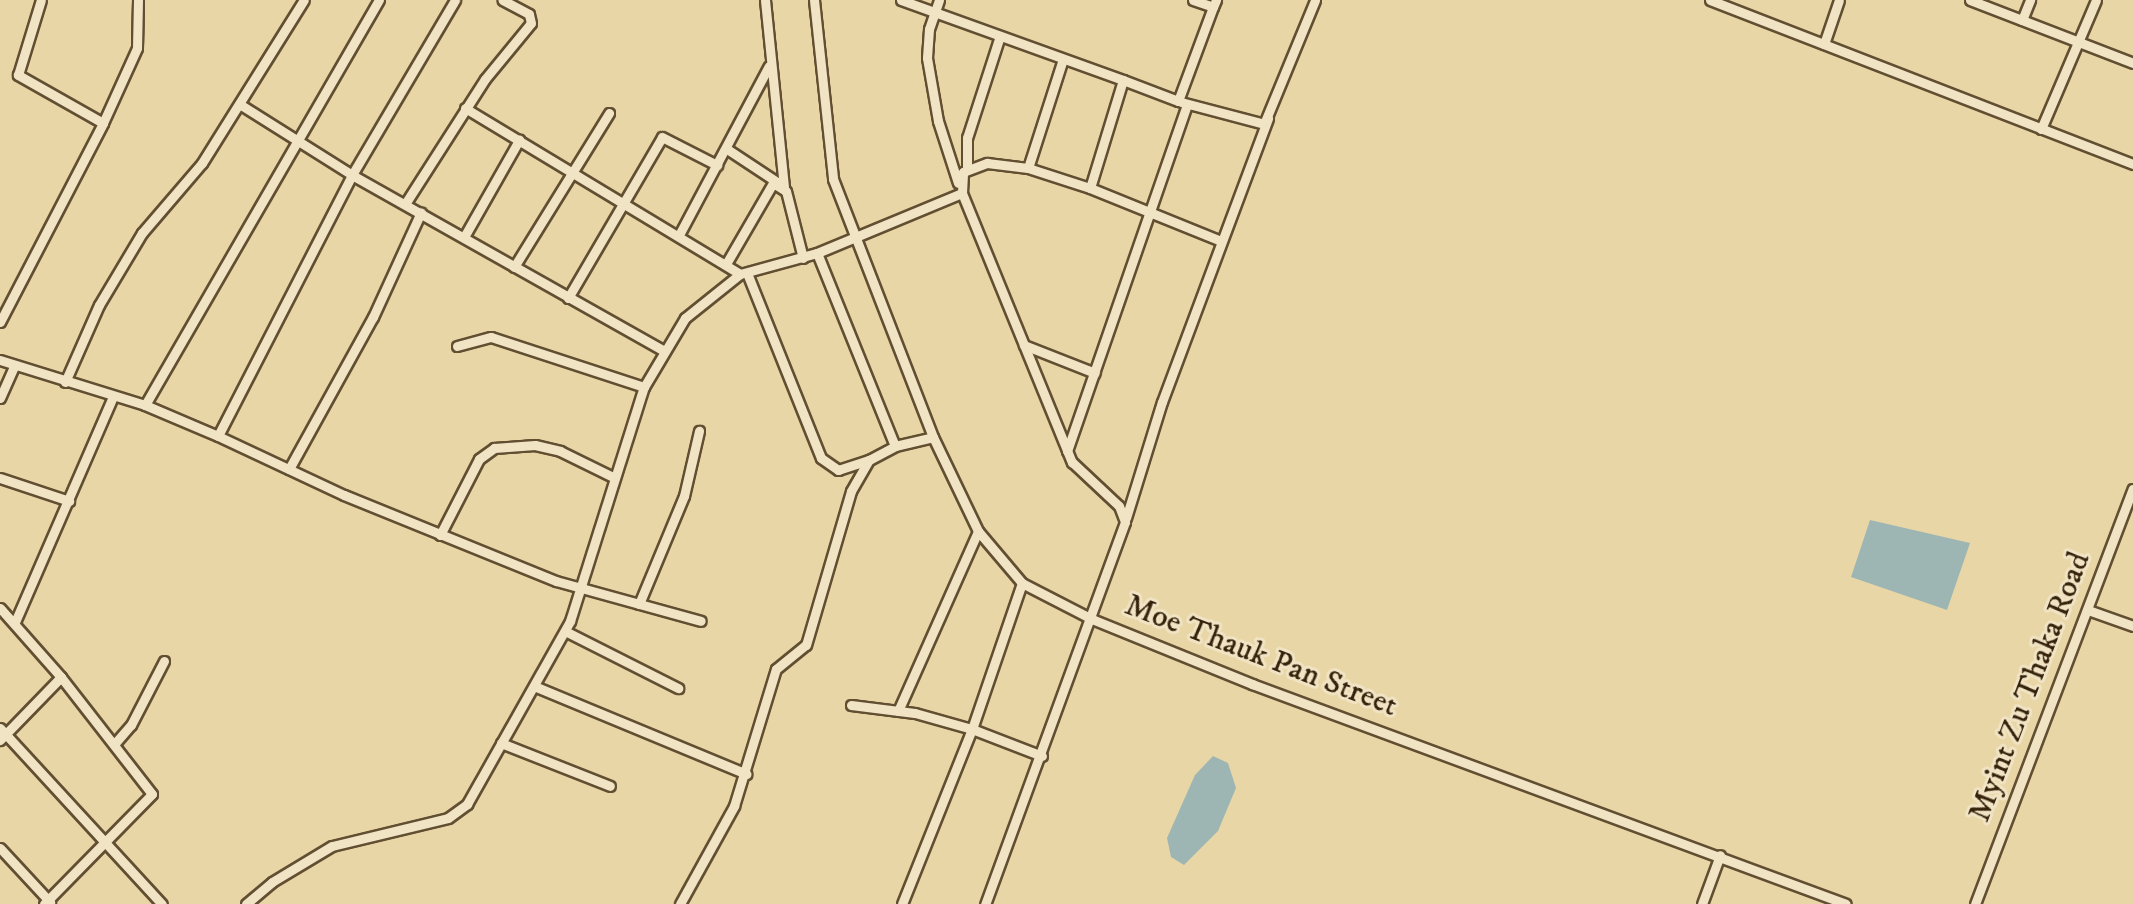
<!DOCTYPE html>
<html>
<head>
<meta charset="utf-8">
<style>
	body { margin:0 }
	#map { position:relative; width:2133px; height:904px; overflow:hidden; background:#e9d6a6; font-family:"IM FELL DW Pica",serif }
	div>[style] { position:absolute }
	.water>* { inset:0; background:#9db6b3 }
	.roads { filter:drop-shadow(2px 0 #624f32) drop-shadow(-2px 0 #624f32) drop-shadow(0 2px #624f32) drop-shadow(0 -2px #624f32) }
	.minor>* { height:9px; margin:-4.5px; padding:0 4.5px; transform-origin:4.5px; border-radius:4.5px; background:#f1e4c5 }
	span { translate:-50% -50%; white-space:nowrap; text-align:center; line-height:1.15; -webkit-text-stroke:6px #f1e4c5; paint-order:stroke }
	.street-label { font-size:32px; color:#35220b }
</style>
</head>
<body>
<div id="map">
	<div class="water">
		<div style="clip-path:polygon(1870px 520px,1970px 543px,1947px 610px,1851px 577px)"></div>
		<div style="clip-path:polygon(1213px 756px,1228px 763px,1236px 788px,1218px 831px,1184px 865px,1171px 857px,1167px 838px,1195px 775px)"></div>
	</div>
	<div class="roads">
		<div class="minor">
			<div style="left:455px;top:0;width:203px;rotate:120.5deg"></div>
			<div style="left:352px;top:175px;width:293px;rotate:117.2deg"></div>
			<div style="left:218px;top:436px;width:139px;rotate:25.1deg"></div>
			<div style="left:344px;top:495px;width:229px;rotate:22.1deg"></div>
			<div style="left:556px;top:581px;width:150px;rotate:15.4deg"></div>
			<div style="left:765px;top:0;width:188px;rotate:84.2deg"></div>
			<div style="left:814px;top:0;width:180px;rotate:83.9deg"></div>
			<div style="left:833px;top:179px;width:277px;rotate:68.8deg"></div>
			<div style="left:933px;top:437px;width:104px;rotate:64.4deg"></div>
			<div style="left:978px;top:531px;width:68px;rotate:49.8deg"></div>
			<div style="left:1022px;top:583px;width:79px;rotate:27.2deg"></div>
			<div style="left:1092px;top:619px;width:173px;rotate:22.1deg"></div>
			<div style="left:1252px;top:684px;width:633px;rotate:20.32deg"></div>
			<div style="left:901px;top:0;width:236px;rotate:19.8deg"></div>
			<div style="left:939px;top:0;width:31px;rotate:109deg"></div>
			<div style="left:929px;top:29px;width:29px;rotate:94deg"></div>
			<div style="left:927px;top:58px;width:64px;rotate:80.1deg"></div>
			<div style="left:938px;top:121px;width:65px;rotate:72.1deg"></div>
			<div style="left:1193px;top:0;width:21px;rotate:19deg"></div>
			<div style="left:1213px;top:7px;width:8px;rotate:-67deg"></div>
			<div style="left:1710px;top:0;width:454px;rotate:21.2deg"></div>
			<div style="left:1970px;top:0;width:175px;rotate:21.1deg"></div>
			<div style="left:2022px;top:20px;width:22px;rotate:-68deg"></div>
			<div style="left:1824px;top:44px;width:46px;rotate:-71.2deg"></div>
			<div style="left:1181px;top:102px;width:86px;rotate:14.8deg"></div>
			<div style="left:1264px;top:124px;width:134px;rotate:-67.6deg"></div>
			<div style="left:241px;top:105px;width:131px;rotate:32.2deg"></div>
			<div style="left:352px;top:175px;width:357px;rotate:29.4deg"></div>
			<div style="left:465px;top:108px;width:321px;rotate:31.1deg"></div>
			<div style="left:103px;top:123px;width:82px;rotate:-65.6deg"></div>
			<div style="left:137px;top:48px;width:48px;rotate:-88.8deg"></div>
			<div style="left:2041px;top:129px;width:140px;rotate:-66.9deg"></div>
			<div style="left:727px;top:149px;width:64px;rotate:33.4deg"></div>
			<div style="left:967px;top:168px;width:30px;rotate:-90deg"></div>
			<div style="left:967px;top:138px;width:107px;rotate:-72.1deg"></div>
			<div style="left:1028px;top:168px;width:114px;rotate:-72.2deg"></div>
			<div style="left:1090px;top:188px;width:141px;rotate:22deg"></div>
			<div style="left:962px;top:193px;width:21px;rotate:-87deg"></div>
			<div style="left:963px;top:172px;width:26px;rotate:-21deg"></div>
			<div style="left:987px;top:163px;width:41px;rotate:7deg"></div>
			<div style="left:1028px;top:168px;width:65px;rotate:17.9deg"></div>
			<div style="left:1090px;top:188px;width:113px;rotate:-73deg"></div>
			<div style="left:1123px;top:80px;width:59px;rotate:20.9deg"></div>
			<div style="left:1178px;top:101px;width:100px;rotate:-69.6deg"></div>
			<div style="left:405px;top:204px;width:148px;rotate:-57.4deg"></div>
			<div style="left:485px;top:79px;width:72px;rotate:-50.6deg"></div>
			<div style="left:531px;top:23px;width:9px;rotate:-103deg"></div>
			<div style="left:529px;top:14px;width:30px;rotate:-152deg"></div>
			<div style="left:679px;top:235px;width:191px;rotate:-62deg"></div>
			<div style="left:464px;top:237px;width:112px;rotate:-60.4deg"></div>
			<div style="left:817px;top:253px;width:208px;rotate:68deg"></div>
			<div style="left:726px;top:264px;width:94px;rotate:-59.9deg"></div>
			<div style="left:773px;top:183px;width:15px;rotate:32deg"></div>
			<div style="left:786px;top:191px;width:69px;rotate:75.8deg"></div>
			<div style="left:514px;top:267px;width:181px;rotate:-58.3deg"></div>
			<div style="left:747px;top:273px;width:199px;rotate:68.2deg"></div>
			<div style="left:821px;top:458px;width:21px;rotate:35deg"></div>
			<div style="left:838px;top:470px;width:33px;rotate:-18deg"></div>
			<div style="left:568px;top:298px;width:186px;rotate:-59.7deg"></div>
			<div style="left:662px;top:137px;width:62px;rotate:27deg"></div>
			<div style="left:0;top:322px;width:224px;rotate:-62.6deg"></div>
			<div style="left:103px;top:123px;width:98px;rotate:-150.5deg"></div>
			<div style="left:18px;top:75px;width:78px;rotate:-73deg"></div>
			<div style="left:1024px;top:345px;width:76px;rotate:21.5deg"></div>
			<div style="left:457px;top:346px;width:35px;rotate:-15deg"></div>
			<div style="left:491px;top:337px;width:161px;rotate:18.1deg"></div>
			<div style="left:0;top:360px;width:152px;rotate:17.2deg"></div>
			<div style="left:145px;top:405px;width:79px;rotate:23deg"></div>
			<div style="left:65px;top:382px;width:84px;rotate:-66.2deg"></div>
			<div style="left:99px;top:305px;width:84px;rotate:-59.2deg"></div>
			<div style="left:142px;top:233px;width:92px;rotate:-49.4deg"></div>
			<div style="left:202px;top:163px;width:192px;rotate:-58deg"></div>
			<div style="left:0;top:398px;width:35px;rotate:-66deg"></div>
			<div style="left:145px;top:405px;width:468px;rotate:-60deg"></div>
			<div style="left:1067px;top:451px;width:367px;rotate:-70.9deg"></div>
			<div style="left:289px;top:469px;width:174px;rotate:-61.1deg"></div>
			<div style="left:373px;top:317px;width:115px;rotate:-65.4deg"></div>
			<div style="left:0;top:478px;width:73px;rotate:18.4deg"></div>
			<div style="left:1126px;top:518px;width:121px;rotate:-72.8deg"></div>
			<div style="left:1162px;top:402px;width:303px;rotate:-69.5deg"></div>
			<div style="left:440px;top:535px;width:85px;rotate:-62.8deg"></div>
			<div style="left:479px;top:459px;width:19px;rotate:-36deg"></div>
			<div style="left:494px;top:448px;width:41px;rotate:-4.2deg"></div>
			<div style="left:535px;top:445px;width:26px;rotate:13deg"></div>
			<div style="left:560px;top:451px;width:59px;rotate:26.1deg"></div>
			<div style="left:639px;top:604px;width:117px;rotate:-67.4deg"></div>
			<div style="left:684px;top:496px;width:67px;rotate:-77deg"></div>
			<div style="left:0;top:608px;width:92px;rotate:48.5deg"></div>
			<div style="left:61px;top:677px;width:88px;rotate:134.1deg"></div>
			<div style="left:2088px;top:610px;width:48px;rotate:19.6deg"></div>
			<div style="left:15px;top:622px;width:245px;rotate:-66.5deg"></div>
			<div style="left:565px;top:631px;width:127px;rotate:26.8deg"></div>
			<div style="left:534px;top:686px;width:230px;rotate:22.5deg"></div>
			<div style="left:851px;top:705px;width:64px;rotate:7.1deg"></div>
			<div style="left:915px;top:713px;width:59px;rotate:15.7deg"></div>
			<div style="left:972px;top:729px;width:154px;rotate:-71.1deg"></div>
			<div style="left:898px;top:711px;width:197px;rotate:-66deg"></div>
			<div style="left:0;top:728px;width:239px;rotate:47.4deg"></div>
			<div style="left:116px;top:742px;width:23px;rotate:-49deg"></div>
			<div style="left:131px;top:725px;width:72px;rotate:-62.7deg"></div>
			<div style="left:501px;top:743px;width:117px;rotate:21.5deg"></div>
			<div style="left:0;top:848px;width:74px;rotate:47.2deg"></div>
			<div style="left:44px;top:904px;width:154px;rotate:-45.5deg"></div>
			<div style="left:152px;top:794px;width:148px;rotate:-127.9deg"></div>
			<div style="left:246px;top:904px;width:34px;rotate:-40deg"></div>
			<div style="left:272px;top:882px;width:70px;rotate:-31deg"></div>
			<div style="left:332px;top:846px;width:119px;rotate:-13.6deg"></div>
			<div style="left:448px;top:818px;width:24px;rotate:-36deg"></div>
			<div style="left:467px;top:804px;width:210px;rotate:-60.6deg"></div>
			<div style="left:570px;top:621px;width:245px;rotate:-72.5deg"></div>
			<div style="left:644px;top:387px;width:80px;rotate:-59.3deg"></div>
			<div style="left:685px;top:318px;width:70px;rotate:-38.7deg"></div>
			<div style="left:740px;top:274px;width:80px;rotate:-15.3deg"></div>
			<div style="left:817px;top:253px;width:157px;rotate:-22.5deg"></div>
			<div style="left:962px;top:193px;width:291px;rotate:67.8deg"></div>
			<div style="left:1072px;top:462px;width:64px;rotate:43.1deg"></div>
			<div style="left:1119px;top:506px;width:17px;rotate:69deg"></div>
			<div style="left:1125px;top:522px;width:407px;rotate:110.1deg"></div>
			<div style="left:680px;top:904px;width:112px;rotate:-61.1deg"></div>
			<div style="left:734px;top:806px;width:143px;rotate:-73deg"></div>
			<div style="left:776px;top:669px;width:38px;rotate:-39deg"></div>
			<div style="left:806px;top:645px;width:160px;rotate:-73.7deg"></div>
			<div style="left:851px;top:491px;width:36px;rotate:-60deg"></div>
			<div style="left:869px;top:460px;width:30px;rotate:-28deg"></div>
			<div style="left:895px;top:446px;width:39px;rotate:-13deg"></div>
			<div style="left:902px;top:904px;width:188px;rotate:-68.2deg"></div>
			<div style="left:972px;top:729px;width:75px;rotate:21.1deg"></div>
			<div style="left:1702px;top:904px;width:52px;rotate:-69.8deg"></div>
			<div style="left:1975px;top:904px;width:444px;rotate:-69.2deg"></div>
		</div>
	</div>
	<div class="street-label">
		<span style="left:1261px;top:656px;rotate:21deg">Moe Thauk Pan Street</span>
		<span style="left:2030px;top:687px;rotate:-69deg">Myint Zu Thaka Road</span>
	</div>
</div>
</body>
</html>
